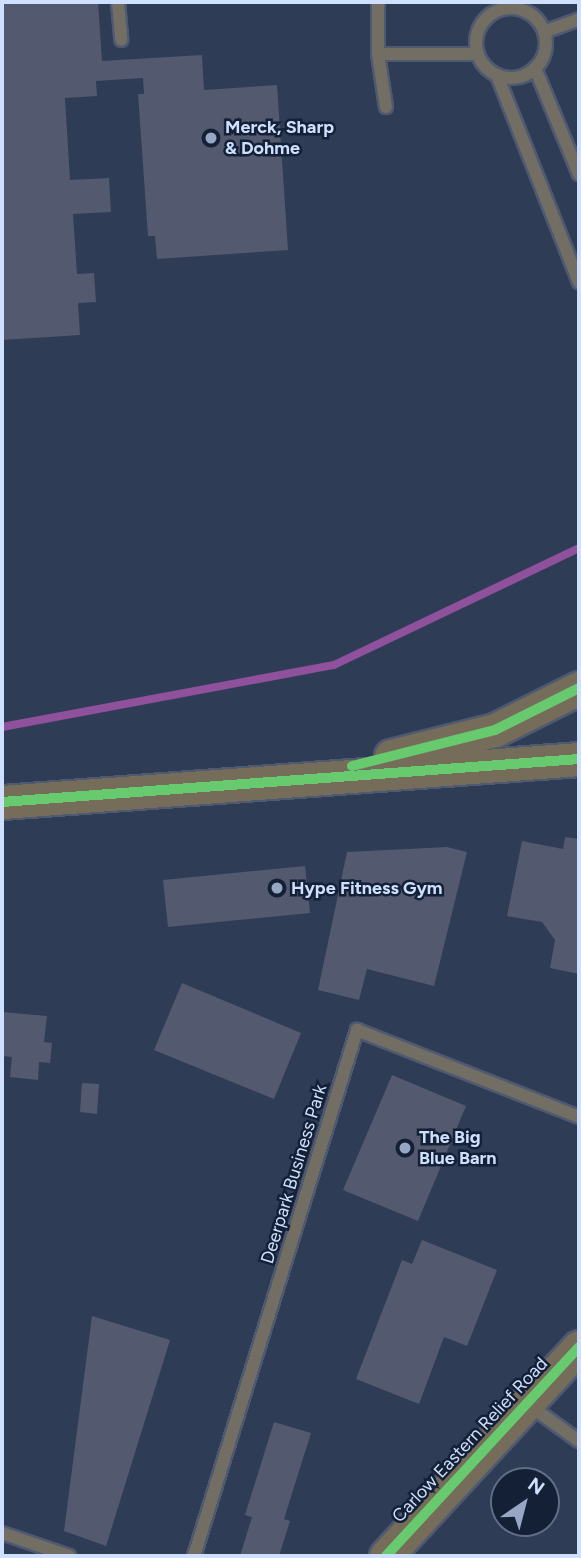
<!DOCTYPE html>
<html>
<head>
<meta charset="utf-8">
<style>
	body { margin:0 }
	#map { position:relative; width:581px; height:1558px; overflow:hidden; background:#2f3c56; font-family:Figtree,sans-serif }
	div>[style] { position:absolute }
	.stream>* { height:8px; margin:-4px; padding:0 4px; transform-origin:4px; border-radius:4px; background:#8f519c }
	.building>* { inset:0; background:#53596f }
	.roads { filter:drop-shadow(2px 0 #4f5a71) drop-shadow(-2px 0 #4f5a71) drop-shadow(0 2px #4f5a71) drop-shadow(0 -2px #4f5a71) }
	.lane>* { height:12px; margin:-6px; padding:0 6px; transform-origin:6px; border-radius:6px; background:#726e64 }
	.lane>.ring { margin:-6px; padding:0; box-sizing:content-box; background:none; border:12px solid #726e64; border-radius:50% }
	.secondary>* { height:33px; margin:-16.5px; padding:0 16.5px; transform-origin:16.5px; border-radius:16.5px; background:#756c5a }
	.cycleway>* { height:10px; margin:-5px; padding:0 5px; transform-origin:5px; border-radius:5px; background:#67ca6e }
	.dots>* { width:19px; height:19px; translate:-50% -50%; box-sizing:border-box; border:4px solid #142036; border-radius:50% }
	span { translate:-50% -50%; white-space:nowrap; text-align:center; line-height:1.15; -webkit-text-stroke:5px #142036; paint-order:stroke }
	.poi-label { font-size:18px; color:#cfe0fe; font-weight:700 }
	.left { translate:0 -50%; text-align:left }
	.street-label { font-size:18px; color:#cfe0fe }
	.frame { position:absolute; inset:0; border:4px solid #cfe0fe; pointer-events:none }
	.north { position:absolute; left:490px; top:1467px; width:70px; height:70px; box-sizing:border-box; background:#142036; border:2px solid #5f6d86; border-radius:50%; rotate:35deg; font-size:19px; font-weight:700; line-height:28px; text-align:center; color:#cfe0fe }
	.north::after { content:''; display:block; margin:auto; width:24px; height:32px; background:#97a7c3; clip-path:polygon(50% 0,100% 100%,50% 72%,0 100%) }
</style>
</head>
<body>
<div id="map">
	<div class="stream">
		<div style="left:2px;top:727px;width:338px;rotate:-10.6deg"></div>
		<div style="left:334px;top:665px;width:272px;rotate:-25.5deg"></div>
	</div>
	<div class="building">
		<div style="clip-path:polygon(2px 2px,98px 2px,102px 61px,202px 55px,204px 90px,277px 85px,288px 250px,157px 259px,155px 236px,148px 236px,138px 94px,144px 94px,143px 78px,96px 81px,97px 96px,65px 98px,70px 180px,109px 178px,111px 212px,73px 214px,77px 274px,94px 273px,96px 302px,78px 303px,80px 335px,2px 340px)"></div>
		<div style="clip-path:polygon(565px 837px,579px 839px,579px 974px,550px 968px,555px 940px,542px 922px,507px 916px,522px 841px,563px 849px)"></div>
		<div style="clip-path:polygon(447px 847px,467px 852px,434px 986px,367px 969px,359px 1000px,318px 990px,347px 852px)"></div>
		<div style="clip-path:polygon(305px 866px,310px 913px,168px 927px,163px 880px)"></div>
		<div style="clip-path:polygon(182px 983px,301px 1033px,274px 1099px,154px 1050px)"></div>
		<div style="clip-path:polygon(2px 1012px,47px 1016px,44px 1042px,52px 1043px,50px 1063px,39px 1062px,38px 1080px,10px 1077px,12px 1057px,2px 1056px)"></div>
		<div style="clip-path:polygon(392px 1075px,466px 1106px,418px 1221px,343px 1190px)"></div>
		<div style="clip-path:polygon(82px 1083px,99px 1084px,97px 1114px,80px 1112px)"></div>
		<div style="clip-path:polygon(422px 1240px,497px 1270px,467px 1346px,444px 1337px,419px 1404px,356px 1379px,402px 1260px,412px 1264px)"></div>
		<div style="clip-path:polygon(92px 1316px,170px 1340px,106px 1546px,64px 1531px)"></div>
		<div style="clip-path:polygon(274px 1422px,311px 1433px,284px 1519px,290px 1521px,279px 1556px,240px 1556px,252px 1517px,245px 1515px)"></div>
	</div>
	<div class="roads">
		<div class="lane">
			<div style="left:118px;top:2px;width:38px;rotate:85deg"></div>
			<div style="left:378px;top:4px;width:50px;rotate:90deg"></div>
			<div class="ring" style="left:476px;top:8px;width:58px;height:58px"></div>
			<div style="left:544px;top:32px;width:37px;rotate:-20deg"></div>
			<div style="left:535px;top:68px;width:115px;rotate:67.5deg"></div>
			<div style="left:497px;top:75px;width:223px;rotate:68.4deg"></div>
			<div style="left:386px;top:107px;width:54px;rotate:-98.6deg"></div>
			<div style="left:378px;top:54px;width:100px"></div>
			<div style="left:529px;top:1405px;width:62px;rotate:35.8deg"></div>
			<div style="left:2px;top:1533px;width:71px;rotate:18.9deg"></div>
			<div style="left:194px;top:1556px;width:551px;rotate:-72.78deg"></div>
			<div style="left:357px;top:1030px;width:238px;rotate:21.4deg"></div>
		</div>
		<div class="secondary">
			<div style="left:391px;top:756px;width:107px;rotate:-14deg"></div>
			<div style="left:495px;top:730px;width:94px;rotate:-26.6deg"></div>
			<div style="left:2px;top:802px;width:579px;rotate:-4.26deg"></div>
			<div style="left:386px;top:1556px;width:284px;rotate:-47.3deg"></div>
		</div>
	</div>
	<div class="cycleway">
		<div style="left:352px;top:766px;width:147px;rotate:-14.1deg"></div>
		<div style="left:495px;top:730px;width:94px;rotate:-26.6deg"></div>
		<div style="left:2px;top:802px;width:579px;rotate:-4.26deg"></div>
		<div style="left:386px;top:1556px;width:284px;rotate:-47.3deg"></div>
	</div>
	<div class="dots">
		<div style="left:211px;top:138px;background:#97a7c3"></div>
		<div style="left:277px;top:888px;background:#97a7c3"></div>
		<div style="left:405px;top:1148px;background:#97a7c3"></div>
	</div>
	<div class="poi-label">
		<span class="left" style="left:225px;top:138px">Merck, Sharp<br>&amp; Dohme</span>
		<span class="left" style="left:291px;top:888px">Hype Fitness Gym</span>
		<span class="left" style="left:419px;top:1148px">The Big<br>Blue Barn</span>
	</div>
	<div class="street-label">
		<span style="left:294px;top:1174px;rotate:-73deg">Deerpark Business Park</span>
		<span style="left:470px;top:1440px;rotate:-47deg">Carlow Eastern Relief Road</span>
	</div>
	<div class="frame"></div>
	<div class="north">N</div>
</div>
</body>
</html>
